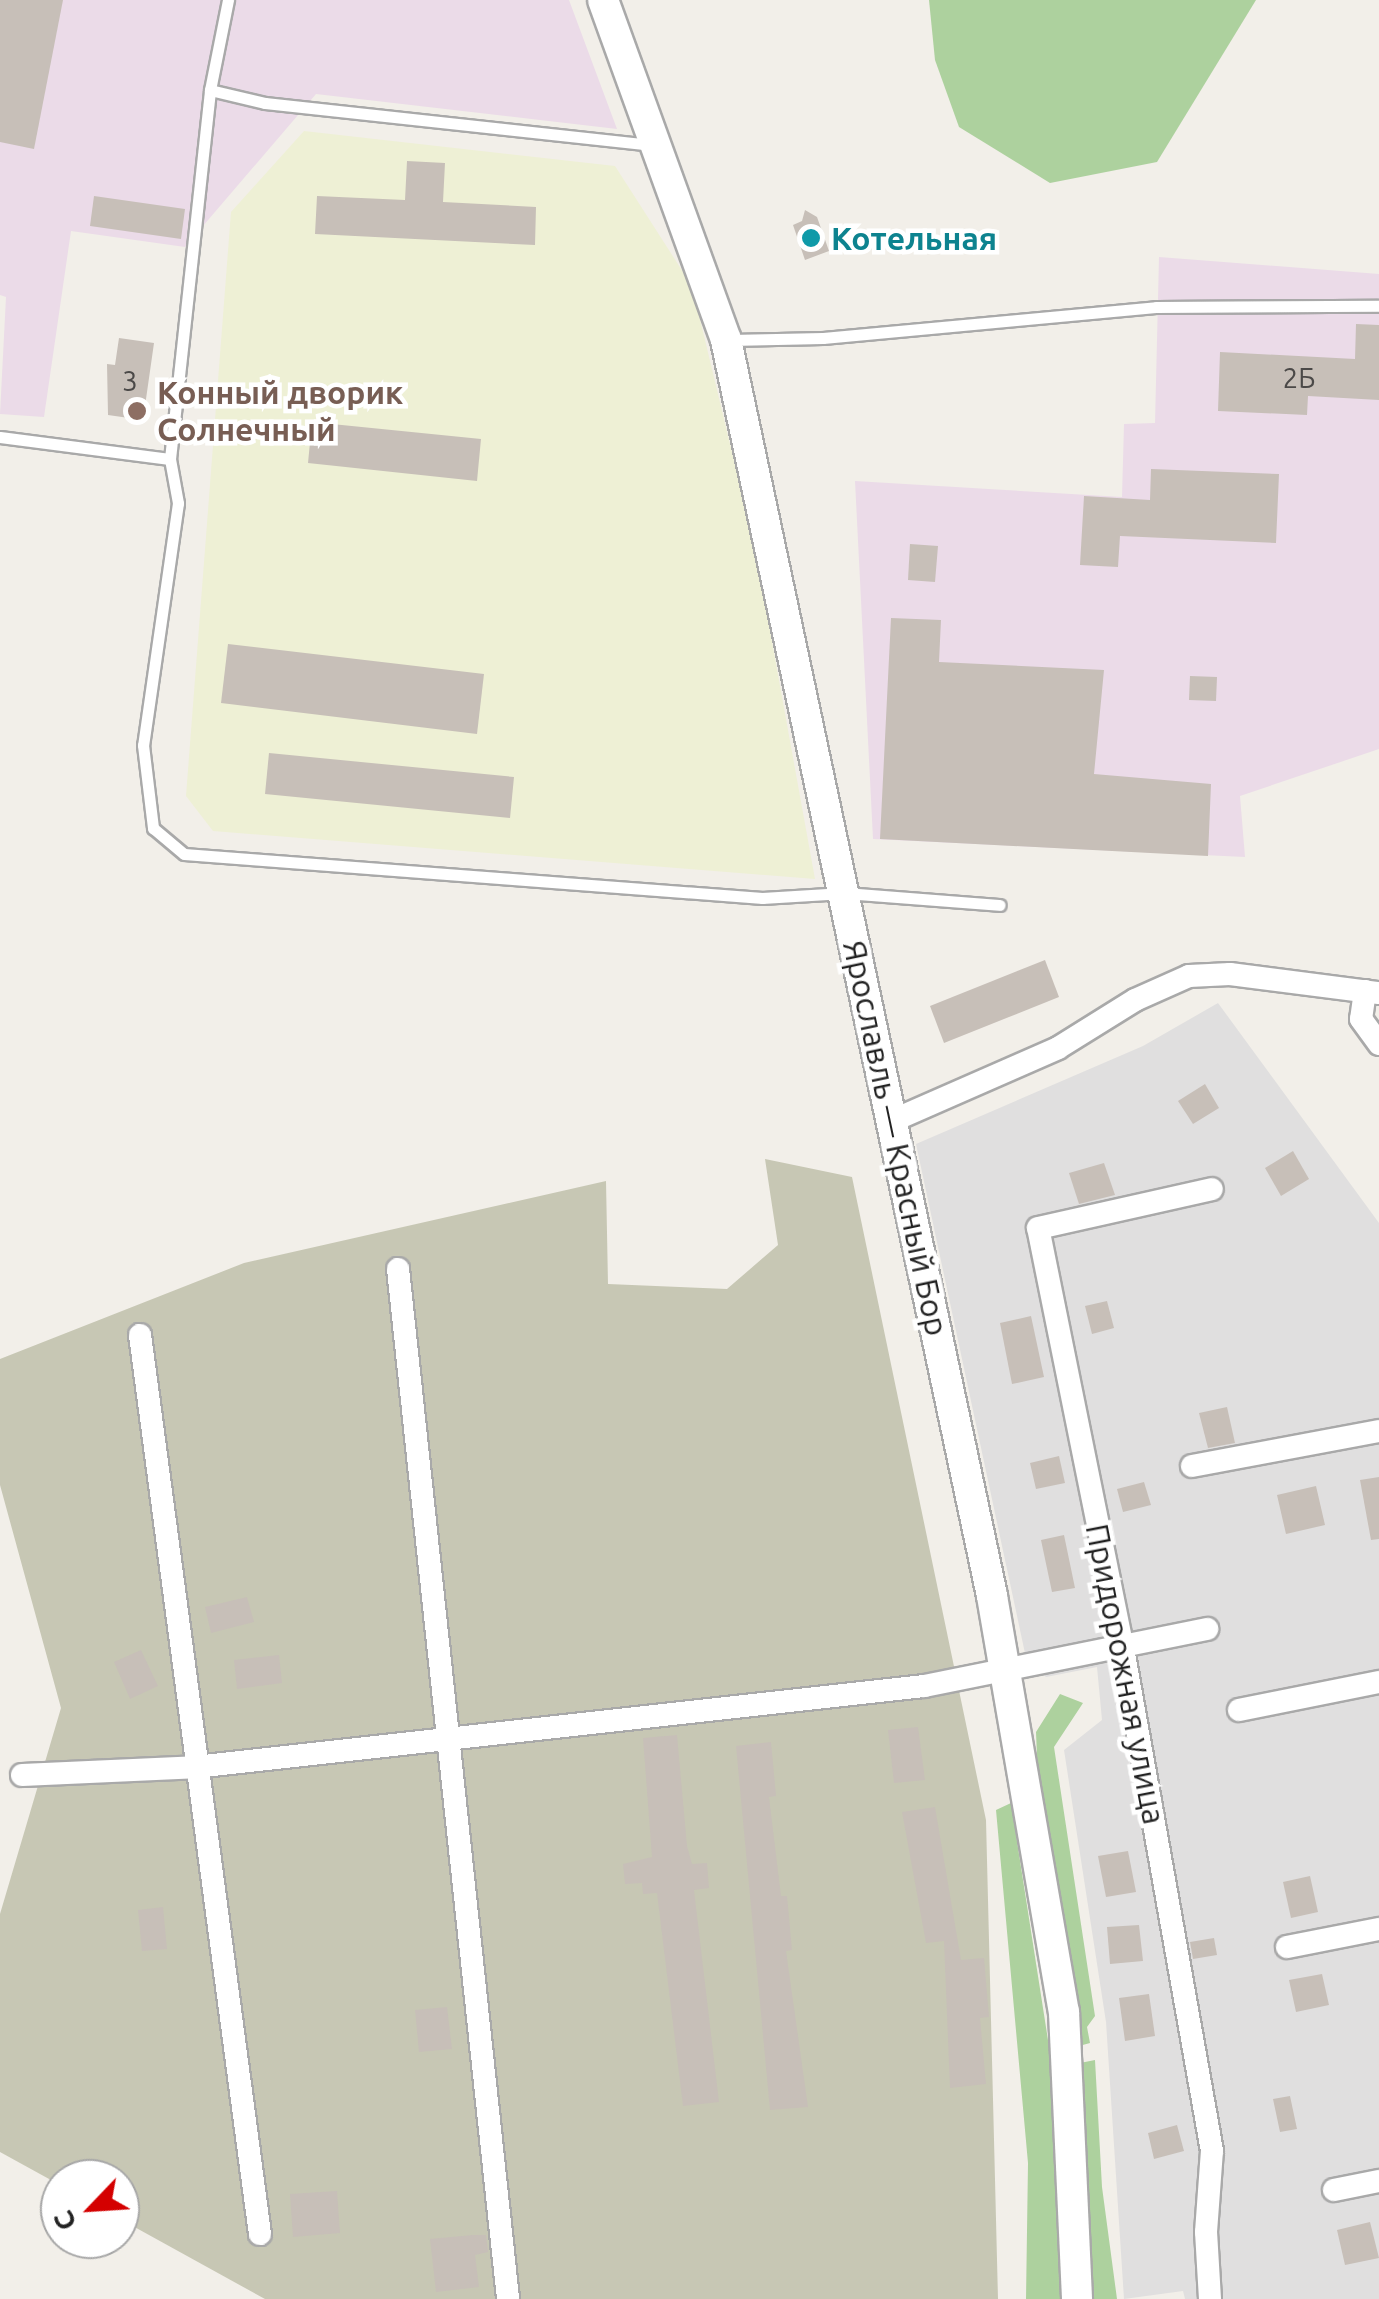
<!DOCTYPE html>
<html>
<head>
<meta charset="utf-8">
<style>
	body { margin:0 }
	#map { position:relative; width:1379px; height:2299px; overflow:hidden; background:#f2efe9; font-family:Ubuntu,sans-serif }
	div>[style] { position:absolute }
	.residential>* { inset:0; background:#e0dfdf }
	.industrial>* { inset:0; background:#ebdbe8 }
	.construction>* { inset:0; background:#c7c7b4 }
	.farmland>* { inset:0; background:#eef0d5 }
	.forest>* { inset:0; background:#add19e }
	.building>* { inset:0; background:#c7bfb8 }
	.roads { filter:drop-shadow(2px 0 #a9a9a9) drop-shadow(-2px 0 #a9a9a9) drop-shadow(0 2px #a9a9a9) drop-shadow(0 -2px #a9a9a9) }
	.service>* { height:11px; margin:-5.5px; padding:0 5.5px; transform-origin:5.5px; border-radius:5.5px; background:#fff }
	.minor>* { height:22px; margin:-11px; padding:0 11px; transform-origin:11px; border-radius:11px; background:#fff }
	.tertiary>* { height:30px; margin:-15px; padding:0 15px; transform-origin:15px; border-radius:15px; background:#fff }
	.dots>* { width:28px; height:28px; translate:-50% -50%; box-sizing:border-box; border:5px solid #fff; border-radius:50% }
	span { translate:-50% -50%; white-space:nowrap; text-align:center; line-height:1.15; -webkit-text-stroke:9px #fff; paint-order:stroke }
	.number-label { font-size:28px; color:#4b4948 }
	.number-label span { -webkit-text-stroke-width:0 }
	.culture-label { font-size:32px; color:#0d838f; font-weight:700 }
	.left { translate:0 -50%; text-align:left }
	.education-label { font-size:32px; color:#785e54; font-weight:700 }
	.street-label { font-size:32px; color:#222 }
	.north { position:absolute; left:40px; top:2159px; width:100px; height:100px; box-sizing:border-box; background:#fff; border:2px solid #a7a7a7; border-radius:50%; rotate:245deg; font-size:28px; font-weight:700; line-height:40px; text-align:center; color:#222 }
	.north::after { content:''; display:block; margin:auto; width:35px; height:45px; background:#d40000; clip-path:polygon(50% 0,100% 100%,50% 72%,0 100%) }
</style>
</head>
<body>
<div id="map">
	<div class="residential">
		<div style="clip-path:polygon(1218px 1003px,1379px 1223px,1379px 2299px,1185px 2299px,1183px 2291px,1124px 2299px,1106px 2022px,1064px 1750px,1102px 1720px,1097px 1667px,1046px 1677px,1026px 1658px,916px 1144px,1143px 1046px)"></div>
	</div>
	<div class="industrial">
		<div style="clip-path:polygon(0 0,569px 0,617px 129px,316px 94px,185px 247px,71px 231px,44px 417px,0 414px,6px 297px,0 295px)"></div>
		<div style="clip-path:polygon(1159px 257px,1379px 274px,1379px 749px,1240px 796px,1245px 857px,873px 839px,855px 481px,1122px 497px,1124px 424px,1155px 423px)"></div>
	</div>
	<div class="construction">
		<div style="clip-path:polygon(765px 1159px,852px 1177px,986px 1820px,998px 2299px,265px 2299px,120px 2219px,120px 2179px,60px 2179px,60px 2185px,0 2152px,0 1914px,61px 1708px,0 1485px,0 1359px,244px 1263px,606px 1181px,608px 1284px,727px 1289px,778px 1245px)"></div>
	</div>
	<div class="farmland">
		<div style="clip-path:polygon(304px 131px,615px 166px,692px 286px,755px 548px,815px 879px,213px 831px,186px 796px,231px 212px)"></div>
	</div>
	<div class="forest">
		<div style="clip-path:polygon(929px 0,1256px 0,1157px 162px,1050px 183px,959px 127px,935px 60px)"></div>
		<div style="clip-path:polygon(1060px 1694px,1083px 1703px,1054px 1747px,1095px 2016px,1087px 2027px,1090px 2043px,1079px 2046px,1037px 1757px,1036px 1732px)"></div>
		<div style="clip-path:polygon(1011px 1803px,1060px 2117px,1066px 2299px,1026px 2299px,1028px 2163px,996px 1810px)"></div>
		<div style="clip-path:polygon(1095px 2060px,1102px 2187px,1117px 2299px,1086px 2299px,1080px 2063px)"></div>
	</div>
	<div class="building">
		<div style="clip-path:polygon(0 0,63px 0,34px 149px,0 142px)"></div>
		<div style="clip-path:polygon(407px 161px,445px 163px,443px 202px,536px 207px,535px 245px,315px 234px,317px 196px,405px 200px)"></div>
		<div style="clip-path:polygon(94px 196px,185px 209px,181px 239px,90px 226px)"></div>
		<div style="clip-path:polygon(805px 210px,817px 217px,829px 251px,805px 260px,793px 225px,802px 221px)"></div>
		<div style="clip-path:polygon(1356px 324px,1379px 325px,1379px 400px,1308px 396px,1307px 415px,1218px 411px,1220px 352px,1355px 359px)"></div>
		<div style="clip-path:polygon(119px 338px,154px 343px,143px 420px,108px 415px,107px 364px,115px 365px)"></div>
		<div style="clip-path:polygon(312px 422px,481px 439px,477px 481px,308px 463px)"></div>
		<div style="clip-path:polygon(1151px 469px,1279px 474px,1276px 543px,1120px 536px,1118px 567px,1080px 565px,1084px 496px,1150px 500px)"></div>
		<div style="clip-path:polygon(910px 544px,938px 546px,935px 582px,908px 580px)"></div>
		<div style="clip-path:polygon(891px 618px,941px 620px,939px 662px,1104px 670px,1094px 774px,1211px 784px,1208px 856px,880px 839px)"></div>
		<div style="clip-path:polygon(228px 644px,484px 674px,477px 734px,221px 703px)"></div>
		<div style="clip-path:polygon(1190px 676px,1217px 677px,1216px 701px,1189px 700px)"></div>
		<div style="clip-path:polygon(269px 753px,514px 777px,510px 818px,265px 794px)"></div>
		<div style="clip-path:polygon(1045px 960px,1059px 997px,944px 1043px,930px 1006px)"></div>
		<div style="clip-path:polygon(1205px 1084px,1219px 1108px,1193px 1124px,1178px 1101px)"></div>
		<div style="clip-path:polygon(1293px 1151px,1309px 1179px,1281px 1196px,1265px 1168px)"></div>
		<div style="clip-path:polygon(1104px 1163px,1115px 1195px,1079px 1204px,1069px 1173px)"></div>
		<div style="clip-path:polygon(1107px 1301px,1114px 1328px,1092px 1334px,1085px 1306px)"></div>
		<div style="clip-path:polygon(1031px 1316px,1044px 1377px,1012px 1384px,1000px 1323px)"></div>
		<div style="clip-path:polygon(1227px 1407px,1235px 1443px,1208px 1448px,1199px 1413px)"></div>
		<div style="clip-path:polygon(1059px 1456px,1065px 1483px,1036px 1489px,1030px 1463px)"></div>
		<div style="clip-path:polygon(1379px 1477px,1379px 1539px,1371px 1540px,1360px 1480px)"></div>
		<div style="clip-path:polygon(1144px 1482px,1151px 1505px,1123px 1512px,1117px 1489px)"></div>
		<div style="clip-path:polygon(1316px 1486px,1325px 1525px,1286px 1534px,1277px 1495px)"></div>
		<div style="clip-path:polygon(1064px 1535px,1075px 1588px,1052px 1592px,1041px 1540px)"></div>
		<div style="clip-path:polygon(247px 1597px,254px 1622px,211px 1633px,205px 1607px)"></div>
		<div style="clip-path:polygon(141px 1650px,158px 1686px,130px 1699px,114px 1662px)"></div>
		<div style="clip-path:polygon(279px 1655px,282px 1683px,237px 1689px,234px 1660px)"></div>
		<div style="clip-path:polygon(918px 1727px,925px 1780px,894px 1783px,888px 1730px)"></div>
		<div style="clip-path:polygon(677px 1735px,687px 1846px,692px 1864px,707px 1863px,709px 1888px,694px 1890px,719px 2102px,683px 2106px,657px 1893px,643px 1894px,642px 1883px,625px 1884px,623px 1864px,652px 1857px,643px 1738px)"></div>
		<div style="clip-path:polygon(771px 1742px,776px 1796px,769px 1797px,781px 1896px,787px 1896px,792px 1950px,786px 1951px,808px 2107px,770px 2110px,736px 1746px)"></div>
		<div style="clip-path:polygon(935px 1807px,961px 1960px,984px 1958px,989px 2017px,980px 2018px,986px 2084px,950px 2088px,944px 1941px,926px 1943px,902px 1812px)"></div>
		<div style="clip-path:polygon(1128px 1851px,1136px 1892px,1106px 1897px,1098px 1856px)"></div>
		<div style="clip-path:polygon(1310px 1876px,1318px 1912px,1291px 1918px,1283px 1882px)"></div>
		<div style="clip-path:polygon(163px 1907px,167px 1949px,142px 1951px,138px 1910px)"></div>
		<div style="clip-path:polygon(1139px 1925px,1143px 1961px,1110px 1964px,1107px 1927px)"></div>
		<div style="clip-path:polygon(1214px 1938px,1217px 1955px,1193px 1959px,1190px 1942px)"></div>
		<div style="clip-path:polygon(1322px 1974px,1329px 2005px,1296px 2012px,1289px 1980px)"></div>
		<div style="clip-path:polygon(1149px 1994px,1155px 2036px,1125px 2041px,1119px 1998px)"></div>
		<div style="clip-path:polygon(447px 2007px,452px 2049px,419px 2052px,415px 2010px)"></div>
		<div style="clip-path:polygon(1290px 2096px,1297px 2129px,1280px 2132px,1273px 2099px)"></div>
		<div style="clip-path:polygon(1177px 2125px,1184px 2151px,1154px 2159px,1148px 2133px)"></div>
		<div style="clip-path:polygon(337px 2191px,340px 2233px,293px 2237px,290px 2194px)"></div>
		<div style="clip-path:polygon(1370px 2222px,1379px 2258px,1345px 2265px,1337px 2230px)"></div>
		<div style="clip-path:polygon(473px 2235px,486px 2235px,488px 2252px,475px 2255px,479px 2287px,436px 2292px,430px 2239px)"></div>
	</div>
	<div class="roads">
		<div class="service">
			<div style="left:210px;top:90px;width:92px;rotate:-78.7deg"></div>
			<div style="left:730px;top:340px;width:93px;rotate:-1.2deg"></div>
			<div style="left:823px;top:338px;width:334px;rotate:-5.3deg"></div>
			<div style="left:1156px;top:307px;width:223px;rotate:-0.3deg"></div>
			<div style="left:0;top:437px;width:171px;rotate:7.4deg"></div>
			<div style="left:170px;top:459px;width:45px;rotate:79.7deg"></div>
			<div style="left:178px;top:503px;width:245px;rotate:98.2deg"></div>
			<div style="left:143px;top:745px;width:84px;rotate:83.1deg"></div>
			<div style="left:153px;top:828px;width:40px;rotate:40deg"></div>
			<div style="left:184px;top:854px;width:580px;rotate:4.35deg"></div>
			<div style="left:762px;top:898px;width:82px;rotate:-3.5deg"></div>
			<div style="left:844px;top:893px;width:156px;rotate:4.4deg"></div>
			<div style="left:170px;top:459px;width:371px;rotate:-83.8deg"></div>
			<div style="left:210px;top:90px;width:57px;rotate:13.3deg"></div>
			<div style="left:265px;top:103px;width:388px;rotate:6.2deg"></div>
		</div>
		<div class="minor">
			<div style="left:1365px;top:991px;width:28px;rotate:98deg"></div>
			<div style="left:1361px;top:1019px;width:31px;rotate:54deg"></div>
			<div style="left:892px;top:1121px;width:181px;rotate:-23.7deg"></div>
			<div style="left:1058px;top:1048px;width:91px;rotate:-31.9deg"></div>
			<div style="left:1135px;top:1000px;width:59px;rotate:-24deg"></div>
			<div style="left:1189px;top:976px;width:41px;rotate:-2.8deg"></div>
			<div style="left:1230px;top:974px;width:150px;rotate:7.3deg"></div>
			<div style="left:398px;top:1269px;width:1036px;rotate:83.9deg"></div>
			<div style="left:140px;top:1335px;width:907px;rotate:82.4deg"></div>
			<div style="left:1192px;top:1466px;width:190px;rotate:-10.6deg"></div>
			<div style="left:1239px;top:1710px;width:143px;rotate:-11.3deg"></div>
			<div style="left:22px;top:1775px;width:173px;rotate:-2.6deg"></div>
			<div style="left:195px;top:1767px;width:733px;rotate:-6.34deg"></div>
			<div style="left:924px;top:1686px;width:289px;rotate:-11.4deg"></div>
			<div style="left:1287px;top:1947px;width:94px;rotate:-11.1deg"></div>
			<div style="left:1334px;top:2190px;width:46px;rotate:-11.3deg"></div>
			<div style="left:1210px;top:2299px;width:67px;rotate:-93.4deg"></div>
			<div style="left:1206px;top:2232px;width:81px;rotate:-85.8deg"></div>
			<div style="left:1212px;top:2151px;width:510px;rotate:-100.05deg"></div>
			<div style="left:1123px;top:1649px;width:429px;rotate:-101.4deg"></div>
			<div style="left:1038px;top:1228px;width:178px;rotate:-12.6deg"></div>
		</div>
		<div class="tertiary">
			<div style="left:603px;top:0;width:362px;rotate:70.1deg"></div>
			<div style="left:726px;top:340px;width:1284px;rotate:78.04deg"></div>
			<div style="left:992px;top:1596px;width:422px;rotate:80.2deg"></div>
			<div style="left:1064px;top:2012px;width:287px;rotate:87.4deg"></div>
		</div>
	</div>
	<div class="dots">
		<div style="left:811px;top:238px;background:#0f9aa8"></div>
		<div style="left:137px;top:411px;background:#8d6e63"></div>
	</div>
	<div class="number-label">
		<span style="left:1299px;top:378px">2Б</span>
		<span style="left:130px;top:381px">3</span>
	</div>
	<div class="culture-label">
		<span class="left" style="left:831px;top:238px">Котельная</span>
	</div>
	<div class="education-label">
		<span class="left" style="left:157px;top:411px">Конный дворик<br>Солнечный</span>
	</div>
	<div class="street-label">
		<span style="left:896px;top:1138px;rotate:78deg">Ярославль — Красный Бор</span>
		<span style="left:1126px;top:1674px;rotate:79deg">Придорожная улица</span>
	</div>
	<div class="north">С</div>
</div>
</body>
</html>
